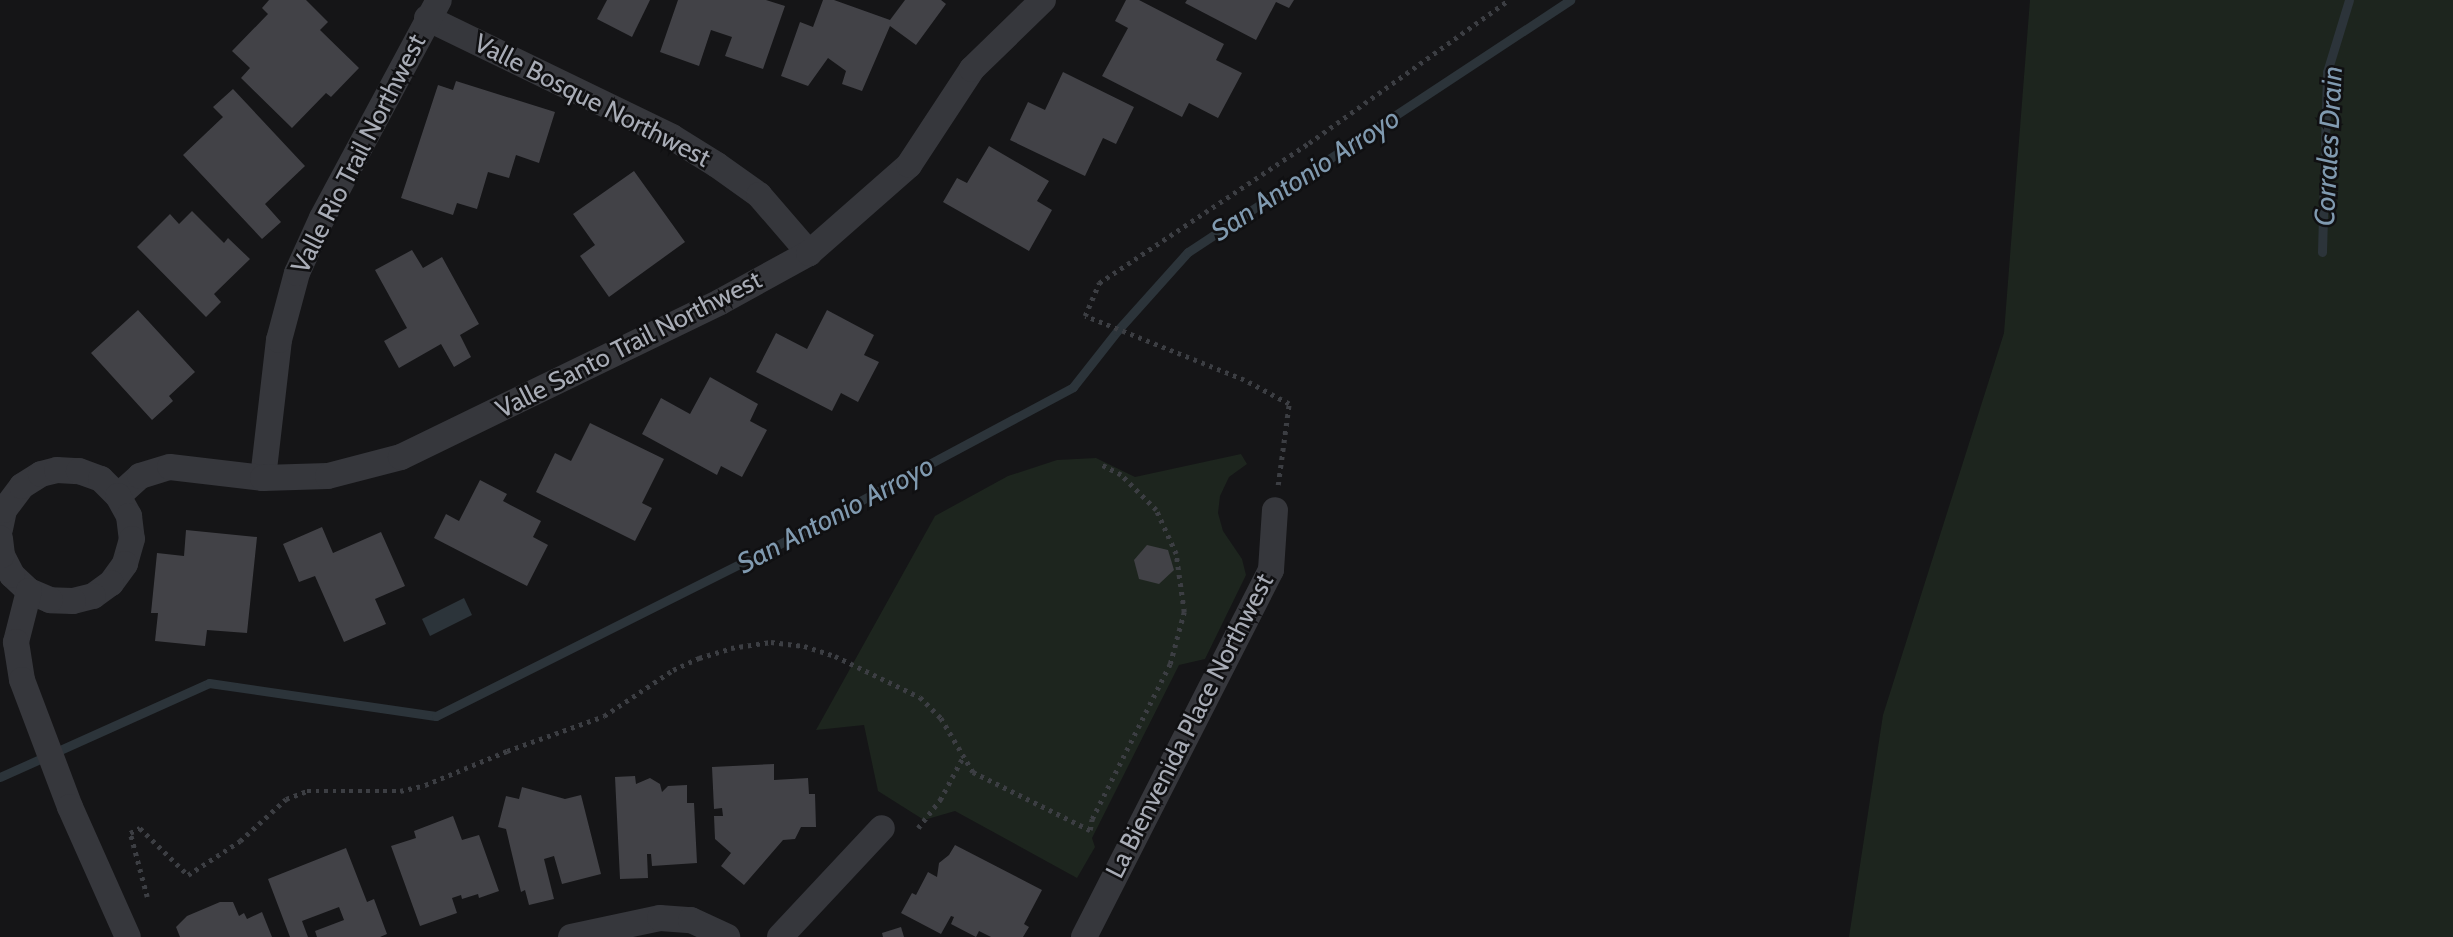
<!DOCTYPE html>
<html>
<head>
<meta charset="utf-8">
<style>
	body { margin:0 }
	#map { position:relative; width:2453px; height:937px; overflow:hidden; background:#151517; font-family:Cabin,sans-serif }
	div>[style] { position:absolute }
	.green>* { inset:0; background:#1d251e }
	.water>* { inset:0; background:#2c343a }
	.stream>* { height:9px; margin:-4.5px; padding:0 4.5px; transform-origin:4.5px; border-radius:4.5px; background:#2c343a }
	.building>* { inset:0; background:#424247 }
	.path>* { height:4.5px; margin-top:-2.25px; transform-origin:0; background:repeating-linear-gradient(90deg,#3c3e43 0 3.5px,transparent 0 8.5px) }
	.minor>* { height:26px; margin:-13px; padding:0 13px; transform-origin:13px; border-radius:13px; background:#36373c }
	span { translate:-50% -50%; white-space:nowrap; text-align:center; line-height:1.15; -webkit-text-stroke:5px #101012; paint-order:stroke }
	.street-label { font-size:26px; color:#a8acb6 }
	.water-label { font-size:28px; color:#809ab0; font-style:italic }
</style>
</head>
<body>
<div id="map">
	<div class="green">
		<div style="clip-path:polygon(2030px 0,2453px 0,2453px 937px,1849px 937px,1883px 715px,2004px 333px)"></div>
		<div style="clip-path:polygon(1241px 454px,1247px 464px,1229px 477px,1220px 496px,1218px 513px,1223px 531px,1242px 559px,1246px 575px,1205px 659px,1179px 665px,1092px 838px,1095px 847px,1077px 878px,955px 811px,924px 820px,878px 791px,864px 725px,816px 730px,935px 516px,1008px 476px,1057px 460px,1096px 458px,1135px 477px)"></div>
	</div>
	<div class="water">
		<div style="clip-path:polygon(464px 598px,472px 615px,430px 636px,422px 619px)"></div>
	</div>
	<div class="stream">
		<div style="left:2322px;top:252px;width:180px;rotate:-88.4deg"></div>
		<div style="left:2327px;top:72px;width:75px;rotate:-73deg"></div>
		<div style="left:0;top:777px;width:229px;rotate:-24.2deg"></div>
		<div style="left:209px;top:683px;width:229px;rotate:8.3deg"></div>
		<div style="left:436px;top:716px;width:376px;rotate:-26.6deg"></div>
		<div style="left:772px;top:548px;width:341px;rotate:-28.1deg"></div>
		<div style="left:1073px;top:387px;width:71px;rotate:-51.8deg"></div>
		<div style="left:1117px;top:331px;width:106px;rotate:-48.1deg"></div>
		<div style="left:1188px;top:252px;width:458px;rotate:-33.4deg"></div>
	</div>
	<div class="building">
		<div style="clip-path:polygon(269px 0,306px 0,328px 22px,320px 30px,359px 68px,331px 97px,326px 93px,292px 128px,241px 78px,250px 68px,232px 51px,268px 14px,262px 8px)"></div>
		<div style="clip-path:polygon(607px 0,650px 0,632px 37px,597px 19px)"></div>
		<div style="clip-path:polygon(678px 0,766px 0,785px 6px,763px 69px,725px 56px,732px 37px,711px 30px,699px 66px,660px 52px)"></div>
		<div style="clip-path:polygon(823px 0,834px 0,890px 20px,905px 0,941px 0,946px 4px,916px 45px,890px 26px,862px 91px,842px 84px,846px 71px,828px 58px,808px 86px,781px 76px,800px 22px,813px 27px)"></div>
		<div style="clip-path:polygon(1126px 0,1139px 0,1224px 44px,1216px 60px,1242px 73px,1218px 118px,1189px 103px,1182px 117px,1102px 76px,1128px 28px,1115px 21px)"></div>
		<div style="clip-path:polygon(1187px 0,1294px 0,1289px 8px,1276px 2px,1256px 40px,1185px 3px)"></div>
		<div style="clip-path:polygon(1063px 72px,1134px 107px,1116px 144px,1103px 138px,1085px 176px,1010px 140px,1028px 102px,1045px 110px)"></div>
		<div style="clip-path:polygon(456px 81px,555px 112px,539px 163px,516px 155px,509px 178px,488px 172px,477px 209px,457px 203px,453px 215px,401px 198px,438px 85px,453px 90px)"></div>
		<div style="clip-path:polygon(233px 89px,305px 166px,265px 204px,281px 222px,262px 239px,183px 155px,223px 117px,213px 107px)"></div>
		<div style="clip-path:polygon(989px 146px,1049px 181px,1037px 201px,1052px 210px,1029px 251px,943px 202px,957px 178px,967px 183px)"></div>
		<div style="clip-path:polygon(634px 171px,685px 242px,609px 297px,580px 256px,595px 245px,573px 214px)"></div>
		<div style="clip-path:polygon(192px 211px,224px 243px,228px 238px,250px 259px,214px 294px,221px 302px,206px 317px,137px 247px,170px 214px,179px 224px)"></div>
		<div style="clip-path:polygon(412px 250px,423px 268px,442px 257px,479px 324px,460px 335px,471px 357px,454px 367px,441px 344px,399px 368px,384px 341px,407px 328px,375px 270px)"></div>
		<div style="clip-path:polygon(138px 310px,195px 372px,169px 396px,173px 401px,152px 420px,91px 353px)"></div>
		<div style="clip-path:polygon(827px 310px,874px 335px,864px 355px,879px 362px,858px 402px,841px 393px,832px 411px,756px 372px,776px 333px,807px 349px)"></div>
		<div style="clip-path:polygon(710px 377px,758px 404px,750px 421px,767px 430px,742px 477px,721px 466px,717px 475px,642px 434px,661px 398px,690px 414px)"></div>
		<div style="clip-path:polygon(590px 423px,664px 459px,642px 503px,652px 508px,635px 541px,536px 492px,555px 453px,571px 461px)"></div>
		<div style="clip-path:polygon(480px 480px,507px 494px,503px 501px,541px 521px,533px 537px,548px 545px,527px 586px,434px 538px,446px 514px,459px 521px)"></div>
		<div style="clip-path:polygon(322px 527px,333px 553px,381px 532px,405px 586px,375px 599px,386px 624px,344px 642px,315px 576px,299px 582px,283px 544px)"></div>
		<div style="clip-path:polygon(186px 530px,257px 537px,247px 633px,207px 630px,205px 646px,155px 641px,158px 613px,151px 613px,157px 553px,184px 556px)"></div>
		<div style="clip-path:polygon(1147px 545px,1168px 550px,1174px 570px,1159px 584px,1139px 579px,1134px 560px)"></div>
		<div style="clip-path:polygon(774px 764px,774px 780px,808px 778px,809px 794px,815px 794px,816px 827px,801px 827px,795px 839px,783px 840px,744px 885px,721px 866px,731px 853px,715px 839px,714px 816px,723px 816px,722px 808px,714px 809px,712px 767px)"></div>
		<div style="clip-path:polygon(635px 776px,636px 784px,650px 778px,660px 784px,662px 792px,668px 786px,687px 785px,687px 803px,694px 803px,697px 863px,652px 866px,651px 854px,647px 854px,648px 878px,620px 879px,615px 777px)"></div>
		<div style="clip-path:polygon(522px 787px,565px 799px,581px 795px,601px 874px,562px 884px,554px 856px,544px 859px,554px 899px,529px 905px,525px 890px,521px 892px,506px 829px,498px 827px,506px 796px,519px 799px)"></div>
		<div style="clip-path:polygon(453px 816px,462px 840px,479px 835px,499px 891px,479px 898px,478px 894px,462px 899px,461px 895px,452px 898px,457px 913px,420px 926px,391px 846px,416px 838px,414px 831px)"></div>
		<div style="clip-path:polygon(955px 845px,1042px 890px,1024px 924px,1029px 927px,1023px 937px,991px 937px,979px 931px,976px 937px,951px 924px,954px 917px,951px 916px,941px 934px,901px 913px,912px 893px,916px 895px,928px 872px,937px 877px,939px 863px,949px 855px)"></div>
		<div style="clip-path:polygon(346px 848px,367px 902px,374px 899px,387px 934px,380px 937px,317px 937px,315px 931px,344px 920px,339px 907px,302px 921px,308px 937px,290px 937px,268px 879px)"></div>
		<div style="clip-path:polygon(220px 902px,233px 902px,239px 916px,244px 913px,247px 919px,262px 912px,272px 937px,180px 937px,176px 927px,187px 916px)"></div>
		<div style="clip-path:polygon(901px 927px,904px 937px,883px 937px,882px 933px)"></div>
	</div>
	<div class="path">
		<div style="left:1278px;top:485px;width:82px;rotate:-82.3deg"></div>
		<div style="left:1289px;top:404px;width:51px;rotate:-151.9deg"></div>
		<div style="left:1244px;top:380px;width:171px;rotate:-158.1deg"></div>
		<div style="left:1085px;top:316px;width:36px;rotate:-67deg"></div>
		<div style="left:1099px;top:283px;width:252px;rotate:-33.7deg"></div>
		<div style="left:1309px;top:143px;width:246px;rotate:-35.6deg"></div>
		<div style="left:918px;top:828px;width:36px;rotate:-52deg"></div>
		<div style="left:940px;top:800px;width:49px;rotate:-61.9deg"></div>
		<div style="left:147px;top:897px;width:66px;rotate:-104.9deg"></div>
		<div style="left:130px;top:833px;width:11px;rotate:-27deg"></div>
		<div style="left:140px;top:828px;width:67px;rotate:44.4deg"></div>
		<div style="left:188px;top:875px;width:62px;rotate:-33.2deg"></div>
		<div style="left:240px;top:841px;width:62px;rotate:-42.4deg"></div>
		<div style="left:286px;top:799px;width:22px;rotate:-21deg"></div>
		<div style="left:307px;top:791px;width:93px"></div>
		<div style="left:400px;top:791px;width:26px;rotate:-13deg"></div>
		<div style="left:425px;top:785px;width:89px;rotate:-22.5deg"></div>
		<div style="left:507px;top:751px;width:103px;rotate:-19.8deg"></div>
		<div style="left:604px;top:716px;width:83px;rotate:-33.7deg"></div>
		<div style="left:673px;top:670px;width:29px;rotate:-25deg"></div>
		<div style="left:699px;top:658px;width:34px;rotate:-17deg"></div>
		<div style="left:731px;top:648px;width:40px;rotate:-8.5deg"></div>
		<div style="left:771px;top:642px;width:33px;rotate:7deg"></div>
		<div style="left:804px;top:646px;width:33px;rotate:18deg"></div>
		<div style="left:835px;top:656px;width:94px;rotate:25.8deg"></div>
		<div style="left:920px;top:697px;width:30px;rotate:45deg"></div>
		<div style="left:941px;top:718px;width:63px;rotate:59.3deg"></div>
		<div style="left:973px;top:772px;width:131px;rotate:26.4deg"></div>
		<div style="left:1090px;top:830px;width:11px;rotate:-80deg"></div>
		<div style="left:1092px;top:819px;width:174px;rotate:-63.3deg"></div>
		<div style="left:1170px;top:664px;width:54px;rotate:-74.9deg"></div>
		<div style="left:1184px;top:612px;width:59px;rotate:-97.9deg"></div>
		<div style="left:1176px;top:554px;width:48px;rotate:-114.4deg"></div>
		<div style="left:1156px;top:510px;width:49px;rotate:-135deg"></div>
		<div style="left:1121px;top:475px;width:22px;rotate:-153deg"></div>
	</div>
	<div class="minor">
		<div style="left:427px;top:18px;width:272px;rotate:25.9deg"></div>
		<div style="left:672px;top:137px;width:53px;rotate:31.9deg"></div>
		<div style="left:717px;top:165px;width:52px;rotate:35.5deg"></div>
		<div style="left:759px;top:195px;width:77px;rotate:49.2deg"></div>
		<div style="left:263px;top:478px;width:139px;rotate:-83.4deg"></div>
		<div style="left:279px;top:340px;width:69px;rotate:-75deg"></div>
		<div style="left:297px;top:273px;width:60px;rotate:-65.6deg"></div>
		<div style="left:322px;top:218px;width:247px;rotate:-61.8deg"></div>
		<div style="left:118px;top:496px;width:30px;rotate:-42deg"></div>
		<div style="left:140px;top:476px;width:31px;rotate:-17deg"></div>
		<div style="left:170px;top:467px;width:94px;rotate:6.7deg"></div>
		<div style="left:263px;top:478px;width:65px;rotate:-1.8deg"></div>
		<div style="left:328px;top:476px;width:75px;rotate:-14.6deg"></div>
		<div style="left:401px;top:457px;width:355px;rotate:-25.9deg"></div>
		<div style="left:720px;top:302px;width:102px;rotate:-28.8deg"></div>
		<div style="left:809px;top:253px;width:133px;rotate:-41.3deg"></div>
		<div style="left:909px;top:165px;width:115px;rotate:-56.7deg"></div>
		<div style="left:972px;top:69px;width:99px;rotate:-44.2deg"></div>
		<div style="left:0;top:529px;width:19px;rotate:-78deg"></div>
		<div style="left:4px;top:510px;width:30px;rotate:-53deg"></div>
		<div style="left:22px;top:486px;width:22px;rotate:-32deg"></div>
		<div style="left:41px;top:474px;width:16px;rotate:-14deg"></div>
		<div style="left:57px;top:470px;width:22px;rotate:3deg"></div>
		<div style="left:79px;top:471px;width:23px;rotate:20deg"></div>
		<div style="left:101px;top:479px;width:24px;rotate:45deg"></div>
		<div style="left:118px;top:496px;width:23px;rotate:61deg"></div>
		<div style="left:129px;top:516px;width:23px;rotate:83deg"></div>
		<div style="left:132px;top:539px;width:26px;rotate:106deg"></div>
		<div style="left:125px;top:564px;width:24px;rotate:126deg"></div>
		<div style="left:111px;top:583px;width:22px;rotate:144deg"></div>
		<div style="left:93px;top:596px;width:21px;rotate:166deg"></div>
		<div style="left:73px;top:601px;width:23px;rotate:-178deg"></div>
		<div style="left:50px;top:600px;width:23px;rotate:-157deg"></div>
		<div style="left:29px;top:591px;width:23px;rotate:-137deg"></div>
		<div style="left:12px;top:575px;width:22px;rotate:-117deg"></div>
		<div style="left:2px;top:555px;width:17px;rotate:-97deg"></div>
		<div style="left:29px;top:591px;width:53px;rotate:104.3deg"></div>
		<div style="left:16px;top:642px;width:38px;rotate:81deg"></div>
		<div style="left:22px;top:680px;width:136px;rotate:69.3deg"></div>
		<div style="left:70px;top:807px;width:142px;rotate:66deg"></div>
		<div style="left:571px;top:937px;width:91px;rotate:-12.1deg"></div>
		<div style="left:660px;top:918px;width:31px;rotate:4deg"></div>
		<div style="left:691px;top:920px;width:40px;rotate:25deg"></div>
		<div style="left:780px;top:937px;width:149px;rotate:-46.9deg"></div>
		<div style="left:1084px;top:937px;width:412px;rotate:-63deg"></div>
		<div style="left:1271px;top:570px;width:60px;rotate:-86.2deg"></div>
	</div>
	<div class="street-label">
		<span style="left:592px;top:101px;rotate:27deg">Valle Bosque Northwest</span>
		<span style="left:359px;top:154px;rotate:-63deg">Valle Rio Trail Northwest</span>
		<span style="left:629px;top:345px;rotate:-27deg">Valle Santo Trail Northwest</span>
		<span style="left:1190px;top:726px;rotate:-63deg">La Bienvenida Place Northwest</span>
	</div>
	<div class="water-label">
		<span style="left:2328px;top:146px;rotate:-87deg">Corrales Drain</span>
		<span style="left:1305px;top:174px;rotate:-33deg">San Antonio Arroyo</span>
		<span style="left:835px;top:514px;rotate:-28deg">San Antonio Arroyo</span>
	</div>
</div>
</body>
</html>
